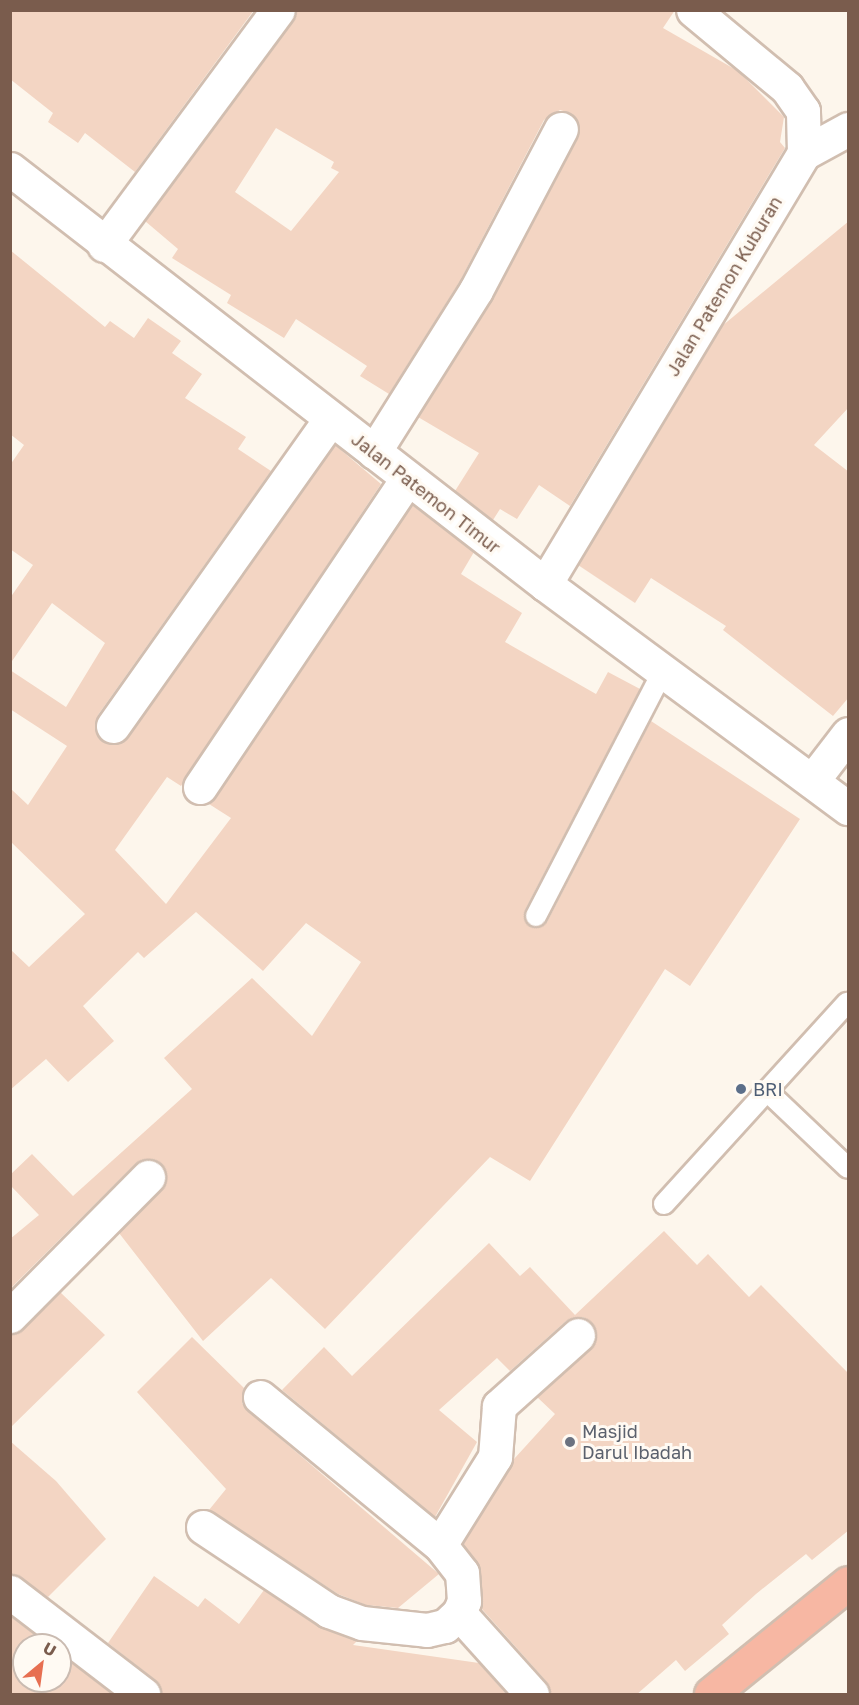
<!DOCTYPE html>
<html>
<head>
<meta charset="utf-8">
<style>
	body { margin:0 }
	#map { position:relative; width:859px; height:1705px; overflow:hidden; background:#fdf6ec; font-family:"Golos Text",sans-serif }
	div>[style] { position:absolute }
	.building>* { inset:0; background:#f3d5c3 }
	.roads { filter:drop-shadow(2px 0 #d1beb0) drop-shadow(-2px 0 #d1beb0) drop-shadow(0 2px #d1beb0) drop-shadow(0 -2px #d1beb0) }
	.lane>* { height:20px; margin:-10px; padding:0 10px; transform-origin:10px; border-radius:10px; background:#fff }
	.street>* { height:33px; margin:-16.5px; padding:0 16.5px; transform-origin:16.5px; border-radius:16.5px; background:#fff }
	.highway>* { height:33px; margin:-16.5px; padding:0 16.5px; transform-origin:16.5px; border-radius:16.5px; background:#f7b7a3 }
	.dots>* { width:16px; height:16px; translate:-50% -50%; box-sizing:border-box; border:3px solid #fffaf3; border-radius:50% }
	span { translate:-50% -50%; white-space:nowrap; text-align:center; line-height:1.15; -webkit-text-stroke:6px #fffaf3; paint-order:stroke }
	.street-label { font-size:18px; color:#7a5c4d }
	.service-label { font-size:18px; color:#4e5e75 }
	.left { translate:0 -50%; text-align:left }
	.worship-label { font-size:18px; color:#5b616d }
	.frame { position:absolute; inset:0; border:12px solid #7a5c4d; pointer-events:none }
	.north { position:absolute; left:12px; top:1633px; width:60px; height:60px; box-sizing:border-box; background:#fffaf3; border:2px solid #cabbb1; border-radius:50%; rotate:29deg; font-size:16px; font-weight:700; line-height:24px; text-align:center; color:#7a5c4d }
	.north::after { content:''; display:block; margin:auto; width:21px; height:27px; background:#e76f51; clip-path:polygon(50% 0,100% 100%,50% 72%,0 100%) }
</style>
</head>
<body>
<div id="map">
	<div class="building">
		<div style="clip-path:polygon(10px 10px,254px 10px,135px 172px,85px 133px,78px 143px,48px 122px,53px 113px,10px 79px)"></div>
		<div style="clip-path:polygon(evenodd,296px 10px,675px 10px,663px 28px,738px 71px,784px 117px,780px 142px,785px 148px,570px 506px,539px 485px,517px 519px,500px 509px,493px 520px,455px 491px,479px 453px,418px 417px,493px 299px,578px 138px,580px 128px,570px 113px,560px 110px,544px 120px,460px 281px,389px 394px,360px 376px,367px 366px,296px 319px,284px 338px,227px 303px,231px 295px,172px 258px,178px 249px,145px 221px,296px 10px,276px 128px,334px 162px,331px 168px,339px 172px,291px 231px,235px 192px,276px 128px)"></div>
		<div style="clip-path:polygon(849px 221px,849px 407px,814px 445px,849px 472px,849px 697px,833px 716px,723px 630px,726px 626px,651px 578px,635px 603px,578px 565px,722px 326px)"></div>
		<div style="clip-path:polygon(10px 250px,105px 327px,110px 321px,134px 338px,148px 318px,181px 341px,172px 353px,202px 374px,185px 398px,246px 437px,238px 449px,271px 471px,98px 715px,96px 733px,103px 742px,120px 743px,128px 737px,335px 445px,381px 484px,181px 786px,167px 777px,115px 850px,166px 904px,231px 818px,209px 804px,412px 505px,474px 552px,461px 574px,522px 613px,505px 642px,596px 694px,608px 672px,640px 689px,525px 910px,530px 926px,547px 922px,651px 721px,800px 819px,690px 986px,665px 969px,530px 1181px,490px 1157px,325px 1329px,271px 1278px,203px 1341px,119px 1233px,166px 1182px,166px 1172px,152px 1159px,135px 1164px,10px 1289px,10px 1239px,39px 1215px,10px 1185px,10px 1175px,32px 1154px,73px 1196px,192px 1089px,164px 1058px,252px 978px,312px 1036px,361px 962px,306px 923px,263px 971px,196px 912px,144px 958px,138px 952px,83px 1006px,114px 1041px,68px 1082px,46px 1059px,10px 1090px,10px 949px,29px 967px,85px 914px,10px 841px,10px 788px,28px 805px,67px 746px,10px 709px,10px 670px,66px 707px,105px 643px,52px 603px,10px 664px,10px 598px,33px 565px,10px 549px,10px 465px,24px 445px,10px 434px)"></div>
		<div style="clip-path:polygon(664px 1231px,697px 1265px,708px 1254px,749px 1297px,761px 1285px,849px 1374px,849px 1530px,812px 1560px,806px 1554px,756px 1594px,722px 1625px,729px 1634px,685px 1671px,676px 1660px,636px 1695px,550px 1695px,546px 1681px,481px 1608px,481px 1571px,463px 1544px,514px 1459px,555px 1414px,537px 1397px,591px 1348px,596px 1340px,592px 1323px,583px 1317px,566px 1321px,510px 1371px,497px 1358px,439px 1410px,477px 1442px,435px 1517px,282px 1390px,324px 1347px,352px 1376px,489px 1243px,520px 1276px,530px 1267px,575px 1315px)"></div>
		<div style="clip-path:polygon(60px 1292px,105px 1335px,10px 1428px,10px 1334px,23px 1329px)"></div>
		<div style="clip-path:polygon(192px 1337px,244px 1388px,242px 1403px,248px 1411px,439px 1574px,398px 1608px,366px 1605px,338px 1594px,209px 1510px,226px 1489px,137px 1392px)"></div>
		<div style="clip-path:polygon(10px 1441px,56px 1481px,106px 1539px,48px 1597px,10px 1574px)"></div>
		<div style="clip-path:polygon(154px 1576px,198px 1607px,205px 1598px,239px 1624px,264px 1590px,319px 1627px,357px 1641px,353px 1645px,479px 1663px,507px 1695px,161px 1695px,154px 1679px,108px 1643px)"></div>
		<div style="clip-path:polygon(10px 1616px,48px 1645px,24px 1645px,24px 1681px,60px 1681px,60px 1654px,113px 1695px,10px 1695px)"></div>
	</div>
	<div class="roads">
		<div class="lane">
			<div style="left:536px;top:916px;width:276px;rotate:-62.6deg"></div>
			<div style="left:768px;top:1092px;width:110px;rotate:43.5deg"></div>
			<div style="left:664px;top:1204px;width:272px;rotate:-47.7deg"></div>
		</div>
		<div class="street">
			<div style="left:804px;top:153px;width:50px;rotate:-28.6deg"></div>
			<div style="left:10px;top:169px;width:677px;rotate:37.8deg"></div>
			<div style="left:545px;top:584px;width:377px;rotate:36.5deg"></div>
			<div style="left:104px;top:245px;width:292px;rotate:-53.5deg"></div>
			<div style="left:374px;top:452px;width:191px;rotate:-57.8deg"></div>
			<div style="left:476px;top:290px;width:182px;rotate:-62.2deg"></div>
			<div style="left:545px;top:584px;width:503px;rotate:-59deg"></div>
			<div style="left:804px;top:153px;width:42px;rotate:-91.4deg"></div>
			<div style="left:803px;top:111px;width:28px;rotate:-125deg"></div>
			<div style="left:787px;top:88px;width:122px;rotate:-140.3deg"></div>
			<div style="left:113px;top:726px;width:376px;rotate:-54.7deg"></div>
			<div style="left:812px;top:781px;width:59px;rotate:-52.5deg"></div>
			<div style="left:200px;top:787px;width:372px;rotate:-56.1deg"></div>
			<div style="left:10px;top:1316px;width:196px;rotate:-45.2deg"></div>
			<div style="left:203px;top:1527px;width:151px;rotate:33.7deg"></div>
			<div style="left:329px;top:1611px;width:35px;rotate:20deg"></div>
			<div style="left:362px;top:1623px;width:65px;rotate:6.1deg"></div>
			<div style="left:427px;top:1630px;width:18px;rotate:-13deg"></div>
			<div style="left:445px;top:1626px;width:19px;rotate:-43deg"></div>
			<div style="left:459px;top:1613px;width:13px;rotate:-67deg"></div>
			<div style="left:464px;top:1601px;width:28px;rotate:-94deg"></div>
			<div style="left:462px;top:1573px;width:36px;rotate:-128deg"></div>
			<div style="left:440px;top:1545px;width:233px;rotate:-140.6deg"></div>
			<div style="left:440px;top:1545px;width:104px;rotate:-58deg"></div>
			<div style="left:495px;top:1457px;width:51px;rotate:-85.5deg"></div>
			<div style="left:499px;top:1406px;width:106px;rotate:-41.9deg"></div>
			<div style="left:10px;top:1592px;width:168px;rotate:37.5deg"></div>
			<div style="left:459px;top:1613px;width:109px;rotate:48deg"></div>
		</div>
		<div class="highway">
			<div style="left:711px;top:1694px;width:176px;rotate:-39deg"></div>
		</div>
	</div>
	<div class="dots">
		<div style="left:741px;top:1089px;background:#5c6f8a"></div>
		<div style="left:570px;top:1442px;background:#6b7280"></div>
	</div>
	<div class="street-label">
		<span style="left:724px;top:286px;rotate:-59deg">Jalan Patemon Kuburan</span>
		<span style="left:426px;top:493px;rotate:38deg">Jalan Patemon Timur</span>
	</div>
	<div class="service-label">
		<span class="left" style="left:753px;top:1089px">BRI</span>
	</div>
	<div class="worship-label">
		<span class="left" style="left:582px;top:1442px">Masjid<br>Darul Ibadah</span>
	</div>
	<div class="frame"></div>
	<div class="north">U</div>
</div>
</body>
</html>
